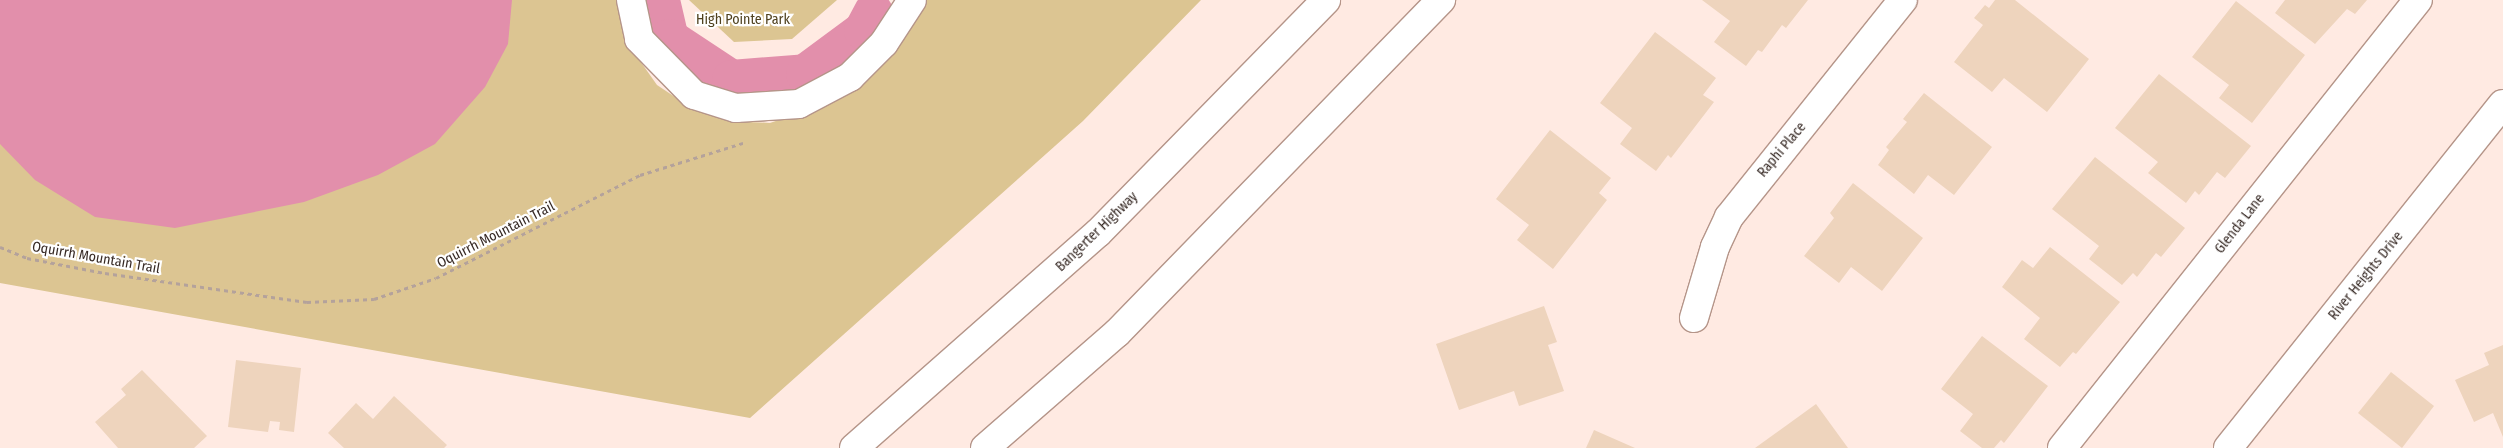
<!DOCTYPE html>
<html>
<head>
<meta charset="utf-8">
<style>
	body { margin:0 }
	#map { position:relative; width:2503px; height:448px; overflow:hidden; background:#ffeae2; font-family:"Fira Sans Condensed",sans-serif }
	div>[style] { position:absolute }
	.green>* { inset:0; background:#dcc592 }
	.water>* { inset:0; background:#e28fab }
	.canal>* { height:39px; margin:-19.5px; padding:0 19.5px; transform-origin:19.5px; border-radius:19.5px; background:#e28fab }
	.building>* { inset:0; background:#eed4bd }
	.path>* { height:3px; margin-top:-1.5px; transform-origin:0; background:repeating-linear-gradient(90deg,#b4a29b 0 4px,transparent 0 8px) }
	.roads { filter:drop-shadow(1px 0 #b59589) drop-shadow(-1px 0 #b59589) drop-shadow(0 1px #b59589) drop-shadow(0 -1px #b59589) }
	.minor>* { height:28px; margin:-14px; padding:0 14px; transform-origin:14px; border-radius:14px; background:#fff }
	.highway>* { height:28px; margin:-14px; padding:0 14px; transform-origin:14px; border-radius:14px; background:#fff }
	span { translate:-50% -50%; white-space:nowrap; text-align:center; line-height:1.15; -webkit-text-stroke:4.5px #fff; paint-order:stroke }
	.park-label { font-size:14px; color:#4f411f }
	.street-label { font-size:14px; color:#372a25 }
</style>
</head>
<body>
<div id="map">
	<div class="green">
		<div style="clip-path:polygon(0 0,617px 0,626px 41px,657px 85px,696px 111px,729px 121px,770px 123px,808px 110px,925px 0,1201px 0,1083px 121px,750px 418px,0 283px)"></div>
		<div style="clip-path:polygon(689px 0,837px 0,792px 39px,734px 42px)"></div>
	</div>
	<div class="water">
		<div style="clip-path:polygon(0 0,512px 0,508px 44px,485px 87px,435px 144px,378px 175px,304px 202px,175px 228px,95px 217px,35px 180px,0 144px)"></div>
	</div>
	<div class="canal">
		<div style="left:660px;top:0;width:39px;rotate:77deg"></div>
		<div style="left:669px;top:38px;width:74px;rotate:33.5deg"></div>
		<div style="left:731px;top:79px;width:74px;rotate:-4.6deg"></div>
		<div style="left:805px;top:73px;width:72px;rotate:-36.6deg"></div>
		<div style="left:863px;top:30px;width:21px;rotate:-62deg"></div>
	</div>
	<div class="building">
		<div style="clip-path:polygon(1702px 0,1808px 0,1786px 28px,1782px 25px,1762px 52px,1758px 50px,1746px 66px,1714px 42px,1730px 21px)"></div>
		<div style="clip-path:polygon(1995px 0,2015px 0,2089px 59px,2047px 112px,2004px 78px,1992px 92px,1954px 62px,1983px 25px,1974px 18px,1985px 5px,1989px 8px)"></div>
		<div style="clip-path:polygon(2285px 0,2367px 0,2355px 14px,2347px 9px,2315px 44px,2275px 13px)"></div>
		<div style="clip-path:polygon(2236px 1px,2305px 55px,2252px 123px,2219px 98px,2229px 85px,2192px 57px)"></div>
		<div style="clip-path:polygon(1655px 32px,1716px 78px,1703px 95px,1714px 102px,1671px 158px,1668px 155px,1656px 171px,1620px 144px,1632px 128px,1600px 103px)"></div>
		<div style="clip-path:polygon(2159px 74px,2251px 146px,2225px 178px,2217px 172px,2199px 195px,2195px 191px,2186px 203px,2148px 173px,2158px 162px,2115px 128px)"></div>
		<div style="clip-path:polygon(1924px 93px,1992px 147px,1954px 195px,1928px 175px,1914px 194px,1878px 165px,1889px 150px,1886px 147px,1907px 122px,1903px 119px)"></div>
		<div style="clip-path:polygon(1550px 130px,1611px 178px,1599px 193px,1607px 200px,1553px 269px,1517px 240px,1529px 225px,1496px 199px)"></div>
		<div style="clip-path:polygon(2095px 157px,2185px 228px,2161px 257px,2156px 253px,2137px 277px,2133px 273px,2122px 285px,2089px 259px,2099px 246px,2052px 209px)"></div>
		<div style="clip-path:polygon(1853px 183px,1923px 238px,1882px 291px,1851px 267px,1839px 283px,1804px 256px,1834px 218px,1830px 213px)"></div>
		<div style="clip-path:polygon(2050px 247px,2120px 302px,2076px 354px,2073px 352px,2060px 367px,2024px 339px,2040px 318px,2002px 287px,2022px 260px,2033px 268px)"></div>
		<div style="clip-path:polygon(1544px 306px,1557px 342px,1548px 345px,1564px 391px,1519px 406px,1514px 391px,1459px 410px,1436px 344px)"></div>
		<div style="clip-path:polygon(1982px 336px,2048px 386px,2004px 443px,2001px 440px,1994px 448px,1982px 448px,1960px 431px,1973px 414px,1941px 389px)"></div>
		<div style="clip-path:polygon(2503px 345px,2503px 437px,2493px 413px,2474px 422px,2455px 380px,2489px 365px,2484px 353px)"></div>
		<div style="clip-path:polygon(236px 360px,301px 368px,294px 432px,279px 430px,280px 422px,270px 421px,268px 432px,228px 427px)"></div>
		<div style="clip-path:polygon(142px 370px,207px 436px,194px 448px,118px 448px,95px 422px,126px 395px,121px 389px)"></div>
		<div style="clip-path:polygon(2391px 372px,2434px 406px,2402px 448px,2358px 413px)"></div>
		<div style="clip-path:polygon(394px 396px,447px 445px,444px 448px,344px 448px,328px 433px,356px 403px,373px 419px)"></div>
		<div style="clip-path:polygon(1816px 404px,1848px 448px,1755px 448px)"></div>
		<div style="clip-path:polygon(1594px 430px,1635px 448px,1586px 448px)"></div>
	</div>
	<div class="path">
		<div style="left:0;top:247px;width:29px;rotate:22deg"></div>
		<div style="left:27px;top:258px;width:79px;rotate:10.9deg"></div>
		<div style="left:105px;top:273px;width:204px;rotate:8.2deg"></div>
		<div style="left:307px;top:302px;width:67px;rotate:-2.6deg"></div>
		<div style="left:374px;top:299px;width:65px;rotate:-18.7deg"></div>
		<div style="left:436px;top:278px;width:229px;rotate:-26.8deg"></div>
		<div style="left:640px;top:175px;width:108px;rotate:-17.3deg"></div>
	</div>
	<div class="roads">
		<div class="minor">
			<div style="left:631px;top:0;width:40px;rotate:78deg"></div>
			<div style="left:639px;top:39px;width:78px;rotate:45.5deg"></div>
			<div style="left:694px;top:95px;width:44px;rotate:17.2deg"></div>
			<div style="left:736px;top:108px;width:63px;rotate:-3.6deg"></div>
			<div style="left:799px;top:104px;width:58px;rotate:-27.9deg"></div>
			<div style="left:850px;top:77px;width:48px;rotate:-45deg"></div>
			<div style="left:884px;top:43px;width:51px;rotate:-56.9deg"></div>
			<div style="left:1694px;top:318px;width:74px;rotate:-73.5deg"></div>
			<div style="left:1715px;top:247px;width:33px;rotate:-65deg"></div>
			<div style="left:1729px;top:217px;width:278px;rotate:-51.3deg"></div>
			<div style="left:2062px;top:448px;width:572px;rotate:-51.53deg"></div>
			<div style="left:2228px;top:448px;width:440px;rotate:-51.4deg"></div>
		</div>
		<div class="highway">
			<div style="left:854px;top:448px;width:325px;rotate:-41.4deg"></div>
			<div style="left:1098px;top:233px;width:326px;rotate:-45.6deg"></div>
			<div style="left:985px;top:448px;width:175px;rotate:-41.1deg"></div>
			<div style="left:1117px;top:333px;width:465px;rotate:-45.8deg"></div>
		</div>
	</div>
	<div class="park-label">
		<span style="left:743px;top:20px">High Pointe Park</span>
	</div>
	<div class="street-label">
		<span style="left:1782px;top:150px;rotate:-50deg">Raphi Place</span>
		<span style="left:2240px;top:224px;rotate:-52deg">Glenda Lane</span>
		<span style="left:1097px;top:232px;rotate:-44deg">Bangerter Highway</span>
		<span style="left:496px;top:235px;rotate:-27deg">Oquirrh Mountain Trail</span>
		<span style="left:96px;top:258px;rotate:10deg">Oquirrh Mountain Trail</span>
		<span style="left:2366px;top:276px;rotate:-51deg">River Heights Drive</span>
	</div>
</div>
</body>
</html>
